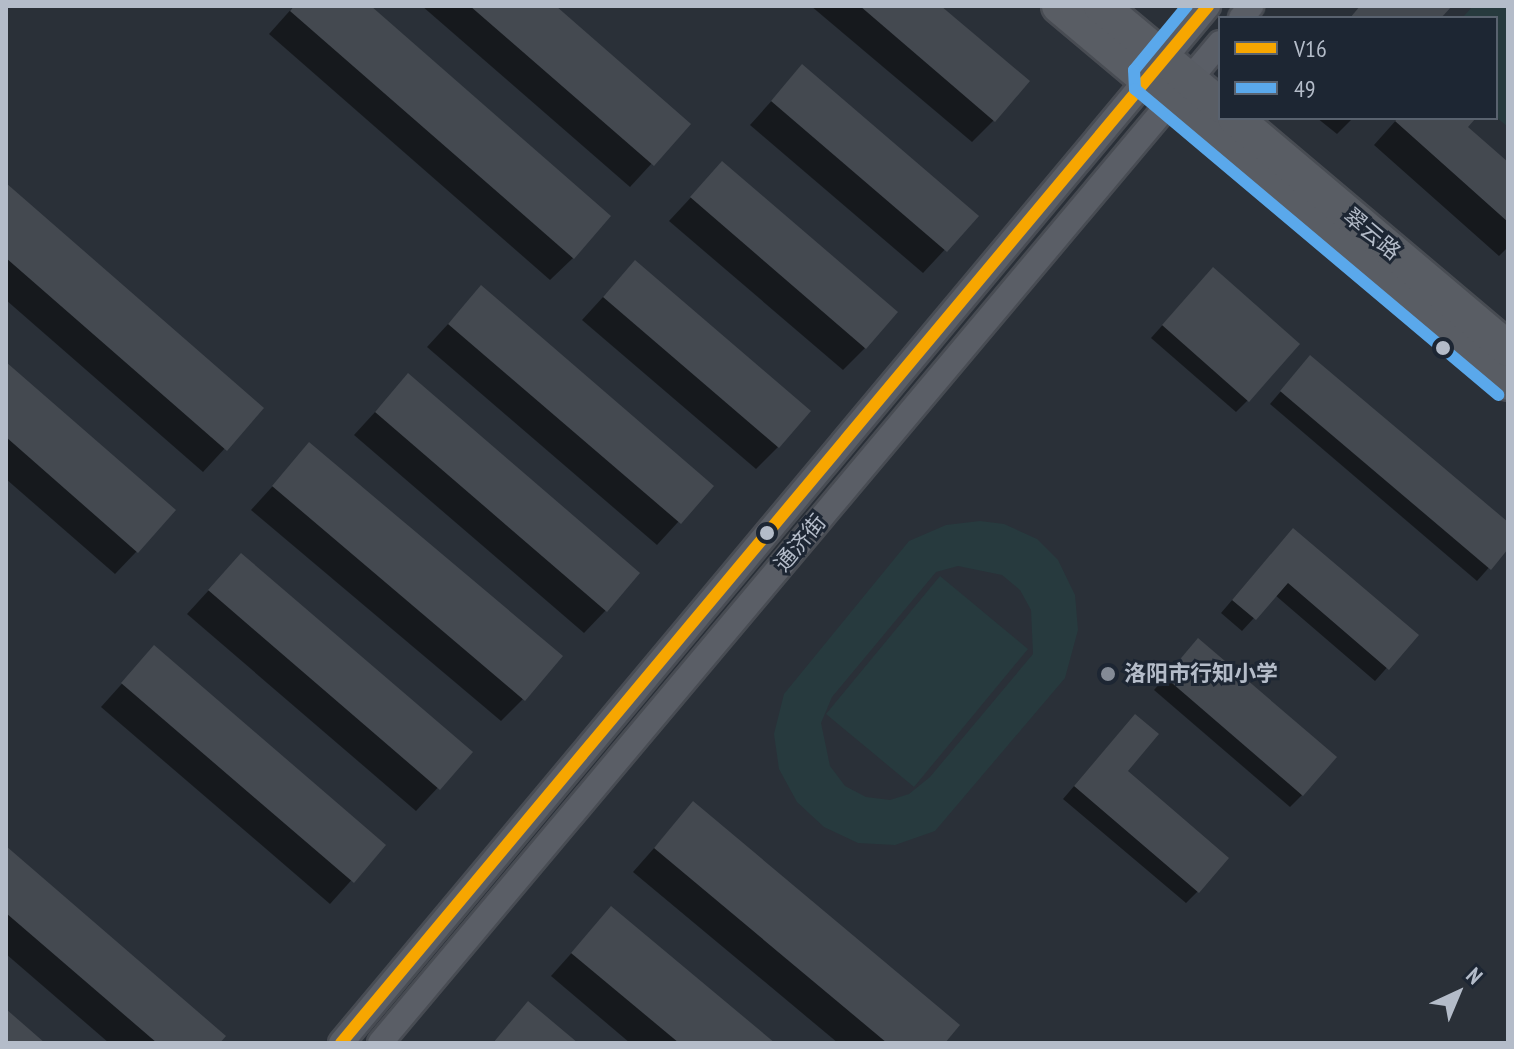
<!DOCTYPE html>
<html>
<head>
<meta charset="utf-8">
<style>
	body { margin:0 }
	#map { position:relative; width:1514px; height:1049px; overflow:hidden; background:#2a3038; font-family:"PT Sans Narrow","Noto Sans SC",sans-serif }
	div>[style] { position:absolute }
	.green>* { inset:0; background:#273a3e }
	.shadow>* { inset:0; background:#0007 }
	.building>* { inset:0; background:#444950 }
	.roads { filter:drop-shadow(2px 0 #484c53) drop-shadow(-2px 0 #484c53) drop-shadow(0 2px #484c53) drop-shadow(0 -2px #484c53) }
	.street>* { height:24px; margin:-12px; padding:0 12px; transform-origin:12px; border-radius:12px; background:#5a5e66 }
	.secondary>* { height:34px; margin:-17px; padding:0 17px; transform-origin:17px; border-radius:17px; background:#595d64 }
	.bus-1>* { height:12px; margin:-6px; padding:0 6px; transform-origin:6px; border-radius:6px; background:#f7a600 }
	.bus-2>* { height:12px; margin:-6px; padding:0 6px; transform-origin:6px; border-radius:6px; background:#5aa8eb }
	.dots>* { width:22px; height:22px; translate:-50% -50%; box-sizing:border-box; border:4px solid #1d2633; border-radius:50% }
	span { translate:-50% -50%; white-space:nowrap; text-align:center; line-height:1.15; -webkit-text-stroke:6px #1d2633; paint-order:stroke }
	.street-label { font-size:22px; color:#b4bcc9 }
	.poi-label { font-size:22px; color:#b4bcc9; font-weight:700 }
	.left { translate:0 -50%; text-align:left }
	.frame { position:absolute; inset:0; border:8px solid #b4bcc9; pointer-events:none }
	.legend { position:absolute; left:1218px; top:16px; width:280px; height:104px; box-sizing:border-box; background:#1d2633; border:2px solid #59626f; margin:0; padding:10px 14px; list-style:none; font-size:24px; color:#b4bcc9 }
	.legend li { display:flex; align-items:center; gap:16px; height:40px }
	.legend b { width:40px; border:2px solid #59626f }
	.north { position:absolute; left:1418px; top:953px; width:80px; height:80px; -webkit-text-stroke:6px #1d2633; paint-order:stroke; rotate:44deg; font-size:22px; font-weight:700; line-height:32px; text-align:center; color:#b4bcc9 }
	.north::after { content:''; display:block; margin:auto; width:28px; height:36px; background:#b4bcc9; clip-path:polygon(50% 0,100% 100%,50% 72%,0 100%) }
</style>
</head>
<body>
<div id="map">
	<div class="green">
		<div style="clip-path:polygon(1473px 6px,1508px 7px,1508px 127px,1496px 117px,1496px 18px,1462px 18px)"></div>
		<div style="clip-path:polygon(evenodd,980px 521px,1004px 524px,1037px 539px,1058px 560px,1075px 595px,1078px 630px,1065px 678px,935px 831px,895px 845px,858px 843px,824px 827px,797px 802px,779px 769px,774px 734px,784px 694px,909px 541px,946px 525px,980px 521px,958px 566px,1002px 575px,1020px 590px,1031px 610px,1033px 654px,930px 777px,909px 794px,890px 800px,866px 797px,845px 786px,830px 766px,821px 723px,832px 697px,936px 572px,958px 566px)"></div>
		<div style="clip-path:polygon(940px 576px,1028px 649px,914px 787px,826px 714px)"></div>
	</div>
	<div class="shadow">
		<div style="clip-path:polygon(294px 6px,368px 6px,573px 258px,550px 280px,269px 34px)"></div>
		<div style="clip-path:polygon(422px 6px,553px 6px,688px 124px,630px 187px)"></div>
		<div style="clip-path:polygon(811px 6px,938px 6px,994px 120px,972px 142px)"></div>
		<div style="clip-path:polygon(802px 67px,976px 216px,923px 273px,750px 125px)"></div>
		<div style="clip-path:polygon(1317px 118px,1353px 118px,1337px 134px)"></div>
		<div style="clip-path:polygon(1398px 118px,1474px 118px,1465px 128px,1508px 165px,1508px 247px,1499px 256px,1374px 145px)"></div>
		<div style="clip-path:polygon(722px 164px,865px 348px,843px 370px,669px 221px)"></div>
		<div style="clip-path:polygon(6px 186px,261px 409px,203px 472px,6px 300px)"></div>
		<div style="clip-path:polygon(635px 262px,778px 447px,756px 469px,582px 320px)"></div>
		<div style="clip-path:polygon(1201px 282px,1248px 400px,1236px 412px,1151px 338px)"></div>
		<div style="clip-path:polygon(481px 288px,711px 486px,657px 545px,427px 347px)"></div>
		<div style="clip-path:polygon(6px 365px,137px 551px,115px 574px,6px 479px)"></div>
		<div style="clip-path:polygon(1299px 370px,1508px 525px,1508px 546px,1477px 581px,1270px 404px)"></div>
		<div style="clip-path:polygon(408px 376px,606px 610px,584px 633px,354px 435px)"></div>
		<div style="clip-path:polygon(310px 445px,523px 699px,501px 721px,251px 510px)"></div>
		<div style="clip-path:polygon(1281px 543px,1416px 635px,1375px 681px,1275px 595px,1242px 631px,1221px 613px)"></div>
		<div style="clip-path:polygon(241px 555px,470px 753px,416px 811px,187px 614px)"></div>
		<div style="clip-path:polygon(154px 648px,383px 845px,330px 904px,101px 707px)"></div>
		<div style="clip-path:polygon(1186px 653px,1302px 795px,1290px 807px,1154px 690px)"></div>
		<div style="clip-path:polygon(1123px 729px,1125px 771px,1198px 891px,1186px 903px,1063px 799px)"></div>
		<div style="clip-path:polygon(693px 804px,942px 1043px,838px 1043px,633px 872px)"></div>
		<div style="clip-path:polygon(6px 849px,218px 1043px,109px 1043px,6px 954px)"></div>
		<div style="clip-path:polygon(611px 909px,772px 1043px,630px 1043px,551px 976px)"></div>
	</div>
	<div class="building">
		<div style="clip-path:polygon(294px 6px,371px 6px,611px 216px,574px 259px,290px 11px)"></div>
		<div style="clip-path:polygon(470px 6px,556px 6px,691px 124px,654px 166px)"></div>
		<div style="clip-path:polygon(860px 6px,941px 6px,1030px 81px,995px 122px)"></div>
		<div style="clip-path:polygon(1360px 6px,1452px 6px,1441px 18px,1350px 18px)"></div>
		<div style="clip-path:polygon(802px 64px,979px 216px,947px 252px,771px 101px)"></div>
		<div style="clip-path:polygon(1398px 118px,1476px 118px,1468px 127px,1508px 162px,1508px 222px,1395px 121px)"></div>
		<div style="clip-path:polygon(722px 161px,898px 312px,866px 349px,690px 197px)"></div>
		<div style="clip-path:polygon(6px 183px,264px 408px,227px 451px,6px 258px)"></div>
		<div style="clip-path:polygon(635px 260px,811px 411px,779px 448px,603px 297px)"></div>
		<div style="clip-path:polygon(1213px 267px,1300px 344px,1249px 402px,1162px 325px)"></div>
		<div style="clip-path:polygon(481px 285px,714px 486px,681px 524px,448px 324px)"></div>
		<div style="clip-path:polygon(1310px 355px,1508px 522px,1508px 549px,1491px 570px,1280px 391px)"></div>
		<div style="clip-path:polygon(6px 362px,176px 510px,138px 553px,6px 437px)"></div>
		<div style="clip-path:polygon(408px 373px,640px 573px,607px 612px,375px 412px)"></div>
		<div style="clip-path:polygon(309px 442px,563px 656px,525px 701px,272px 486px)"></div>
		<div style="clip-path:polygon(1293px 528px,1419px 635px,1389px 670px,1288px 583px,1256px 620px,1232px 600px)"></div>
		<div style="clip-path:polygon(241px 553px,473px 752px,440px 790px,208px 590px)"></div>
		<div style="clip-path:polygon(1198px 638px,1337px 757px,1303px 796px,1165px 677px)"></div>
		<div style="clip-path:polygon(154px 645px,386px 845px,354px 883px,121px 683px)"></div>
		<div style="clip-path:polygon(1135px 714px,1159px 734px,1128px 771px,1229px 858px,1199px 893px,1074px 786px)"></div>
		<div style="clip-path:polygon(693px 801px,960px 1025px,945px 1043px,887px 1043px,654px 848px)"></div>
		<div style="clip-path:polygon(6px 846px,226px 1036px,220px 1043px,157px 1043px,6px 913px)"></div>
		<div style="clip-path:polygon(611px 906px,775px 1043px,679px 1043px,571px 953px)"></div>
		<div style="clip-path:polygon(528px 1001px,578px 1043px,493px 1043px)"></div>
		<div style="clip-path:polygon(6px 1009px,45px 1043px,6px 1043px)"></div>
	</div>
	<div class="roads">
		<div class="street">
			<div style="left:1241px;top:18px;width:16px;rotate:-50deg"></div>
			<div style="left:341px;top:1043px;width:1352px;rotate:-50.1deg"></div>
			<div style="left:380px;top:1043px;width:1306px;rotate:-49.97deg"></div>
		</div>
		<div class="secondary">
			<div style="left:1059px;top:6px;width:586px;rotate:40.02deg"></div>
			<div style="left:1101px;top:6px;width:155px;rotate:39.8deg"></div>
			<div style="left:1235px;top:118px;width:358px;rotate:40.2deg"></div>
		</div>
	</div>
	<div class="bus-1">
		<div style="left:341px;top:1043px;width:1352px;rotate:-50.1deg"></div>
	</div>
	<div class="bus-2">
		<div style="left:1187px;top:6px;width:83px;rotate:129.6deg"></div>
		<div style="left:1134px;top:70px;width:19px;rotate:87deg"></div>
		<div style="left:1135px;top:89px;width:475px;rotate:40.1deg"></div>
	</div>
	<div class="dots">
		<div style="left:1443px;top:348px;background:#b4bcc9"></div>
		<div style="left:767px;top:533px;background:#b4bcc9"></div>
		<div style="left:1108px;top:674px;background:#848b96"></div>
	</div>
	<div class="street-label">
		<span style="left:1372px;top:234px;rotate:40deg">翠云路</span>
		<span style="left:800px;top:543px;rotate:-50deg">通济街</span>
	</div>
	<div class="poi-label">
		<span class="left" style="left:1124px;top:674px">洛阳市行知小学</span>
	</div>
	<div class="frame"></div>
	<ul class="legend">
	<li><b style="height:10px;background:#f7a600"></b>V16</li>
	<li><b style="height:10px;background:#5aa8eb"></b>49</li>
	</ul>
	<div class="north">N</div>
</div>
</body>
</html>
